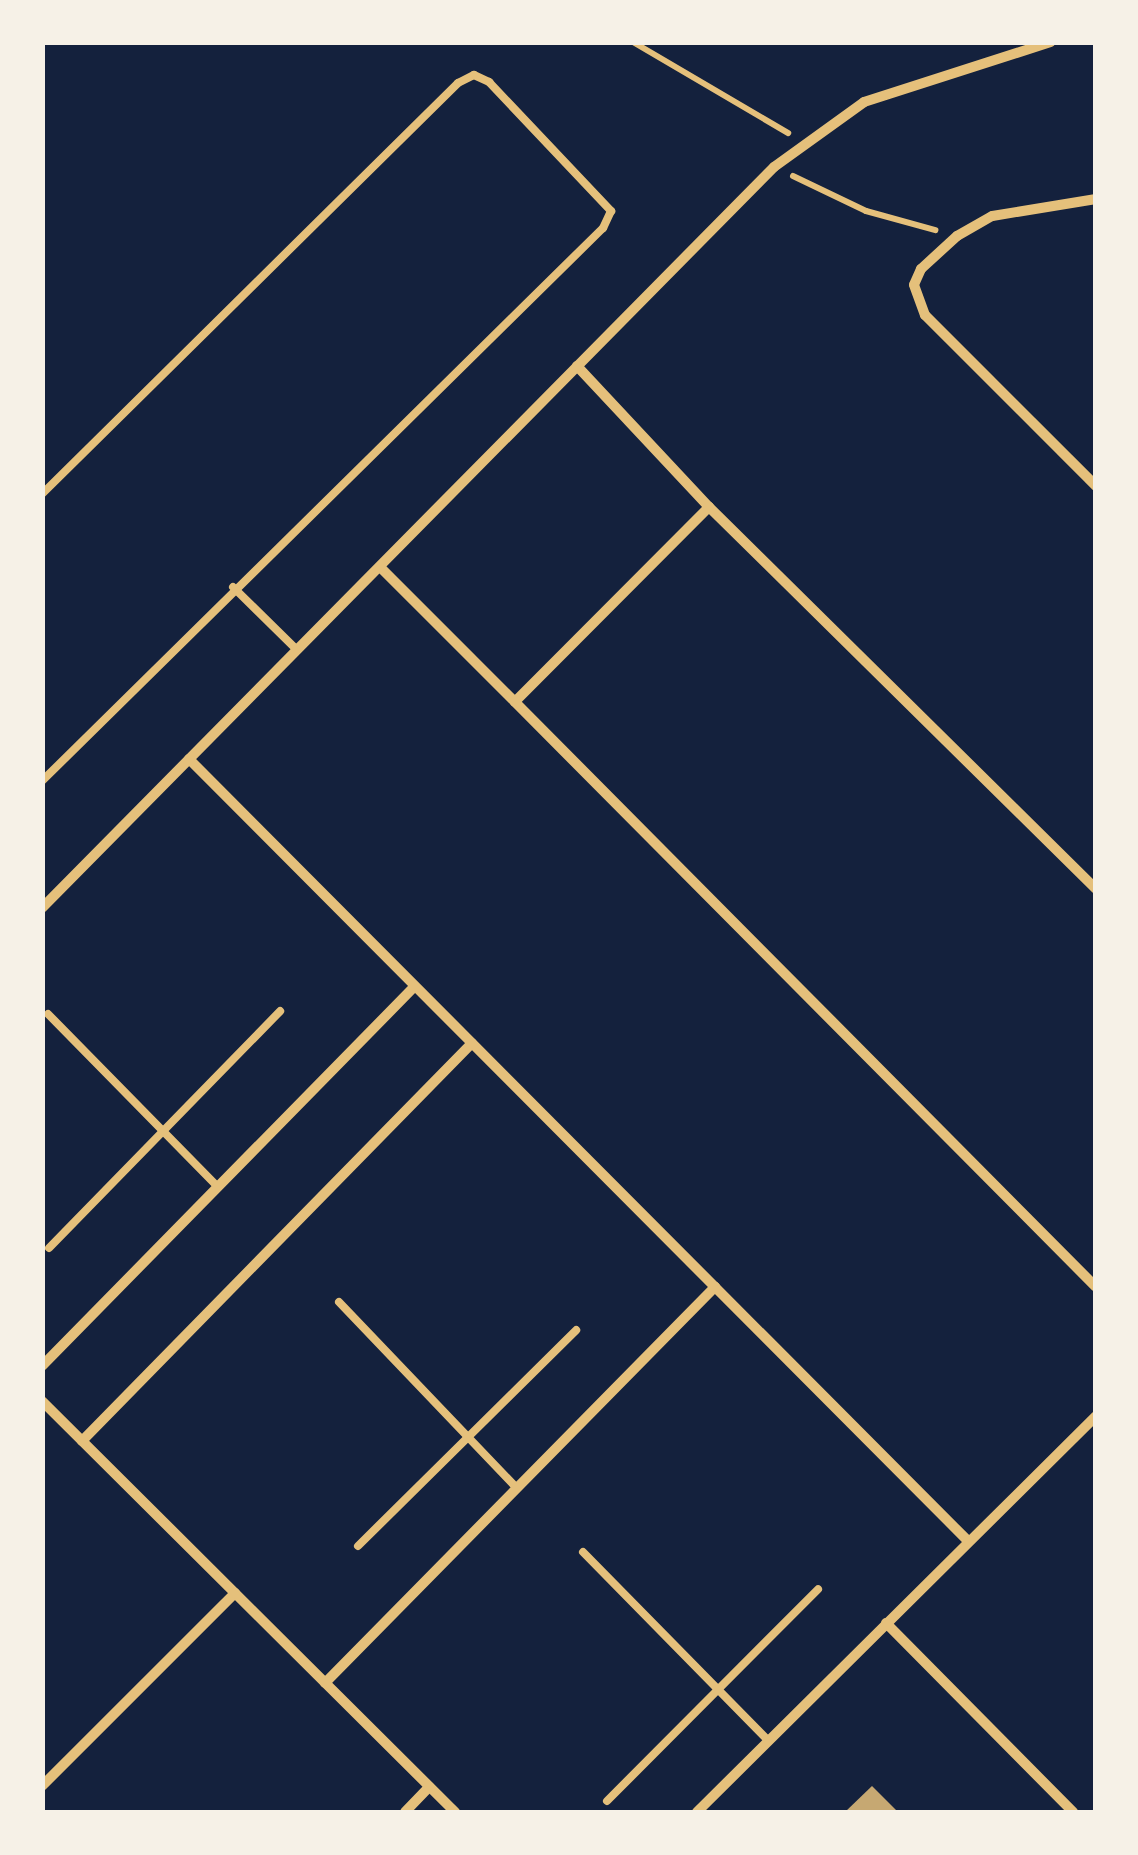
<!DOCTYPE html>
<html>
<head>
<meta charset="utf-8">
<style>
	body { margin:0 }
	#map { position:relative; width:1138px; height:1855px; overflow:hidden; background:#14213d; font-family:"Asap Condensed",sans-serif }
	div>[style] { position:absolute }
	.building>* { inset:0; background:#c6a872 }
	.path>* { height:6px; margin:-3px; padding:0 3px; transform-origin:3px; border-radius:3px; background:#e5c07b }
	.service>* { height:8px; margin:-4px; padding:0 4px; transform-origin:4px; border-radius:4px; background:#e5c07b }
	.minor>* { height:10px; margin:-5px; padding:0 5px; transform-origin:5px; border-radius:5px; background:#e5c07b }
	span { translate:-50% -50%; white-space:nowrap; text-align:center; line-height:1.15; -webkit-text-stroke:10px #f6f1e7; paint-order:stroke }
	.frame { position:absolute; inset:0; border:45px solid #f6f1e7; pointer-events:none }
</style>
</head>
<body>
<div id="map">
	<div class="building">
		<div style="clip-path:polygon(872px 1786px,898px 1812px,845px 1812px)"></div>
	</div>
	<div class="path">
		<div style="left:633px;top:42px;width:180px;rotate:30.4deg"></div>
		<div style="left:793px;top:176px;width:81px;rotate:25.6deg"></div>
		<div style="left:866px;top:211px;width:72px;rotate:15.4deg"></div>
	</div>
	<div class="service">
		<div style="left:42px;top:494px;width:585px;rotate:-44.65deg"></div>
		<div style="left:458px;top:83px;width:18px;rotate:-27deg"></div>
		<div style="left:474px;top:75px;width:17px;rotate:25deg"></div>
		<div style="left:489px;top:82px;width:178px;rotate:46.6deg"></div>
		<div style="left:611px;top:211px;width:19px;rotate:115deg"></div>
		<div style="left:603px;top:228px;width:788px;rotate:135.41deg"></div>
		<div style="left:233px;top:587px;width:90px;rotate:44.5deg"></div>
		<div style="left:48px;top:1014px;width:240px;rotate:45.5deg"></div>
		<div style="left:49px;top:1248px;width:331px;rotate:-45.7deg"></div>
		<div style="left:339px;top:1302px;width:257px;rotate:46.3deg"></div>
		<div style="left:358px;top:1546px;width:307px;rotate:-44.7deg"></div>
		<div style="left:583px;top:1552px;width:264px;rotate:45.5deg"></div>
		<div style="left:607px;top:1801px;width:299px;rotate:-45.1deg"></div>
	</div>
	<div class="minor">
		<div style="left:1096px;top:199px;width:105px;rotate:170.7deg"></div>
		<div style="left:992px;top:216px;width:40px;rotate:150.3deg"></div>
		<div style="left:957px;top:236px;width:49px;rotate:137.5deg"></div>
		<div style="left:921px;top:269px;width:17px;rotate:114deg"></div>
		<div style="left:914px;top:285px;width:32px;rotate:70deg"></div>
		<div style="left:925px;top:315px;width:242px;rotate:45deg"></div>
		<div style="left:577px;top:366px;width:193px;rotate:46.9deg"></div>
		<div style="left:380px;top:567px;width:191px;rotate:45deg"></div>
		<div style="left:189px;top:759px;width:1104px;rotate:45.11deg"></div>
		<div style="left:1096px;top:889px;width:544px;rotate:-135.37deg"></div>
		<div style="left:709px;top:507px;width:275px;rotate:134.9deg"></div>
		<div style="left:515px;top:702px;width:824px;rotate:45.2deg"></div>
		<div style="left:42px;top:908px;width:1042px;rotate:-45.35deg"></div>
		<div style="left:774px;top:167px;width:111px;rotate:-35.8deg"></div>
		<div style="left:864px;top:102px;width:196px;rotate:-17.8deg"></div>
		<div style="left:42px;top:1366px;width:532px;rotate:-45.53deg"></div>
		<div style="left:42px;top:1401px;width:583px;rotate:44.86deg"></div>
		<div style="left:82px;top:1441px;width:557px;rotate:-45.58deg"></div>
		<div style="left:886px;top:1623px;width:266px;rotate:45.3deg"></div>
		<div style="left:325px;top:1683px;width:556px;rotate:-45.44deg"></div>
		<div style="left:42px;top:1786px;width:273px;rotate:-45deg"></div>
		<div style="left:405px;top:1812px;width:35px;rotate:-46deg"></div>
		<div style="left:697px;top:1812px;width:562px;rotate:-44.78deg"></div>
	</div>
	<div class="frame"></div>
</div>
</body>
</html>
